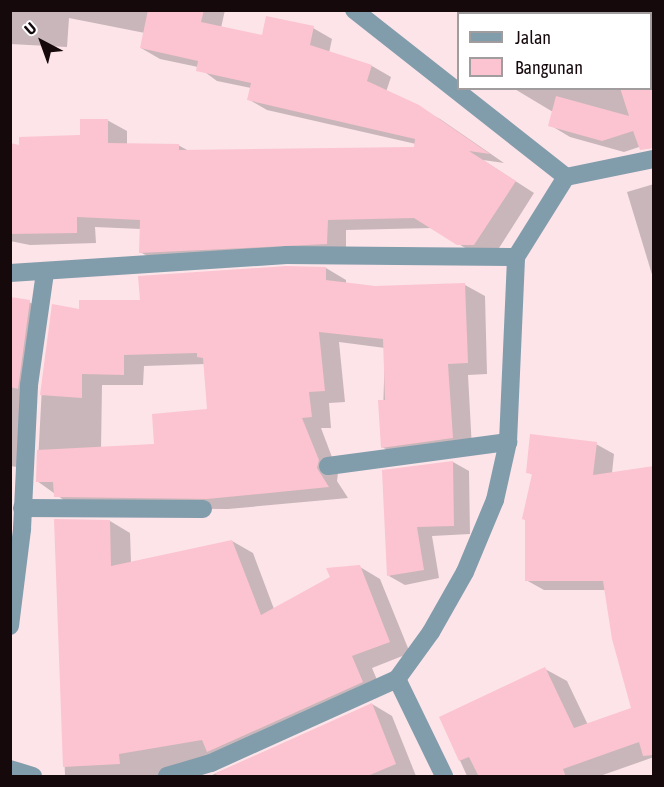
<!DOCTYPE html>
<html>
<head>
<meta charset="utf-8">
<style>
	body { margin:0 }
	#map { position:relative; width:664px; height:787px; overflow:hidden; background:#fce4e9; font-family:"Asap Condensed",sans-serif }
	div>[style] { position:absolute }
	.shadow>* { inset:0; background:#0003 }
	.building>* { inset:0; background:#fcc3d0 }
	.minor>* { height:18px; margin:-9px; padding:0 9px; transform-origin:9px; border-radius:9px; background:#819cab }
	span { translate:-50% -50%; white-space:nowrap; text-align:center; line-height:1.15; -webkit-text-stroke:4.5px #fff; paint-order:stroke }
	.frame { position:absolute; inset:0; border:12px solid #15090c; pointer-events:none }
	.legend { position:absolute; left:457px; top:12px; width:195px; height:78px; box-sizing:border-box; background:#fff; border:2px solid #a19d9e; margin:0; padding:8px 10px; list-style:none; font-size:18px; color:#15090c }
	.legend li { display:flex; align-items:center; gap:12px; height:30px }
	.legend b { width:30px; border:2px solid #a19d9e }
	.north { position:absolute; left:12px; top:12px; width:60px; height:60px; -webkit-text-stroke:4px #fff; paint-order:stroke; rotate:319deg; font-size:16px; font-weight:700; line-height:24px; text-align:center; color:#15090c }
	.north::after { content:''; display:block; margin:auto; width:21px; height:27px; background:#15090c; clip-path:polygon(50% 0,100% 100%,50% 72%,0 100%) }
</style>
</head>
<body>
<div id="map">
	<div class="shadow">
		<div style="clip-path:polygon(10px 10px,225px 10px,221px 28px,263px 37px,313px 28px,332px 39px,329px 53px,372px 66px,391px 77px,386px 92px,440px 119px,504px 163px,483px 160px,534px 193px,494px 256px,477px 255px,432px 228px,346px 230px,346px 254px,160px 263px,140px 252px,141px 229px,95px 227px,96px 243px,30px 245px,10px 241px,10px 160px,91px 152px,107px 120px,127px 131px,127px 145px,178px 145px,189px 151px,416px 149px,416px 144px,267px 110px,248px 99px,251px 88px,217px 81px,198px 67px,160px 59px,141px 48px,145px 33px,69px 18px,67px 47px,10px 44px)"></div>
		<div style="clip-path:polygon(470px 10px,569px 10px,567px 14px)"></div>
		<div style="clip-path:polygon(654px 55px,654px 142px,624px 152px,570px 137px,550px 125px,553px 112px,513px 88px,650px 88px)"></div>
		<div style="clip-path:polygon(654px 184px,654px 281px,627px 192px)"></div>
		<div style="clip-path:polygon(evenodd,326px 268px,346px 280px,346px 284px,375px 288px,465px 285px,485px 296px,487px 374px,468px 375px,472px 449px,402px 458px,382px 447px,385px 348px,339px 342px,345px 402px,329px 403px,331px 428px,321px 428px,338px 473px,337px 481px,348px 498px,228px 509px,75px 508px,37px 481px,42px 386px,80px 311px,326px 268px,205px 364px,209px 410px,156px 445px,101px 450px,102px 385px,143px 385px,144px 366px,205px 364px)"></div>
		<div style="clip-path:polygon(10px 299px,29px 302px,46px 312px,35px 394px,31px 469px,10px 466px)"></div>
		<div style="clip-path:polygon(596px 444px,614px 454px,612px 473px,654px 467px,654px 757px,600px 776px,467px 776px,441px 718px,545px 669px,567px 681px,588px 725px,640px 706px,607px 590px,544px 590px,526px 580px,533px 475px,528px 472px)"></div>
		<div style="clip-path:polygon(453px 462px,469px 471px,470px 534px,432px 536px,439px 578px,405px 585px,389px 576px)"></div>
		<div style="clip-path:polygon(56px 521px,110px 521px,130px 533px,131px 563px,232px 541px,253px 553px,274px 609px,360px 567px,380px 579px,410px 653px,372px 668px,383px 694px,185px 776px,65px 776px)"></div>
		<div style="clip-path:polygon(372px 704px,392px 716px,416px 776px,210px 776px)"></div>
	</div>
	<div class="building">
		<div style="clip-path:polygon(148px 10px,204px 10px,201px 22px,262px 35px,266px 16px,314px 26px,310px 45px,372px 65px,367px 81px,419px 105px,490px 154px,469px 151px,516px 181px,474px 245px,457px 245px,414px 218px,328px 220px,327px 244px,139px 253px,140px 220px,77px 217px,77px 233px,10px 234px,10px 143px,19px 145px,19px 137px,80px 135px,80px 119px,108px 119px,108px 143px,179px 144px,179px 150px,414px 147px,415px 139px,247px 100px,251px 83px,196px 71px,198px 61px,140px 48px)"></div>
		<div style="clip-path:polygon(620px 88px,654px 88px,654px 148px,640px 150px,633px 131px,602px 141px,548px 126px,556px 96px,629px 116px)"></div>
		<div style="clip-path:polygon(286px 266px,326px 267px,326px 280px,375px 286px,465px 283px,468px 363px,448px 364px,453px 438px,381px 448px,378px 400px,385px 400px,383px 339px,319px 332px,325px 391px,309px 392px,312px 417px,302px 418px,319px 460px,317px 468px,329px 487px,207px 499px,54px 497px,53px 482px,36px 482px,37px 450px,154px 444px,152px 414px,207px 409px,203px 358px,197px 357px,197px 353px,124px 355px,124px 375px,82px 374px,82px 398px,40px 395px,52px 304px,79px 309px,79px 300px,140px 300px,138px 276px)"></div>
		<div style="clip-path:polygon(10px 297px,30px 300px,18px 389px,10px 387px)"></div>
		<div style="clip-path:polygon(530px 434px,597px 442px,593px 475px,654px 466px,654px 755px,643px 756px,639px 742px,563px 769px,566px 777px,479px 777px,469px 757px,459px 761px,439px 717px,545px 667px,574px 728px,631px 708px,612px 639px,603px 581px,525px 581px,525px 520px,522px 519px,532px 474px,526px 473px)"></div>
		<div style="clip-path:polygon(453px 461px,454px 526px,417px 527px,424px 570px,387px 576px,382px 470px)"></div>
		<div style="clip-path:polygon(54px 519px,110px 520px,111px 566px,232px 540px,261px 615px,330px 577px,326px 568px,360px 565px,390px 642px,352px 656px,363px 682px,207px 752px,202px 740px,119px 754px,120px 764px,63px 767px)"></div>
		<div style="clip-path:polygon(372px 703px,396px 764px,365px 777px,217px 777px,216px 773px)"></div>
	</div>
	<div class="minor">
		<div style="left:354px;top:10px;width:270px;rotate:38.2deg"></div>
		<div style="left:566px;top:177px;width:90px;rotate:-11.6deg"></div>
		<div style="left:10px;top:273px;width:277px;rotate:-3.7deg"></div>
		<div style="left:286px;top:255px;width:230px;rotate:0.5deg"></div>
		<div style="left:516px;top:257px;width:94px;rotate:-58deg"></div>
		<div style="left:328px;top:466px;width:182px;rotate:-7.6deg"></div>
		<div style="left:22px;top:508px;width:181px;rotate:0.3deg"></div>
		<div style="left:10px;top:626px;width:98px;rotate:-82.9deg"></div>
		<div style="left:22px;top:529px;width:144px;rotate:-87.2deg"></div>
		<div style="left:29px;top:385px;width:113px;rotate:-81.9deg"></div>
		<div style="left:397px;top:679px;width:108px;rotate:64.1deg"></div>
		<div style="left:10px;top:769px;width:24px;rotate:17deg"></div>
		<div style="left:167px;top:776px;width:46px;rotate:-16.5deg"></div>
		<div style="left:211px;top:763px;width:204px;rotate:-24.3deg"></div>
		<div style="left:397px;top:679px;width:58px;rotate:-54.1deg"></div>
		<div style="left:431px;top:632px;width:69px;rotate:-60.5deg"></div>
		<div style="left:465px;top:572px;width:78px;rotate:-67.4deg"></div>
		<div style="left:495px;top:500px;width:59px;rotate:-77.4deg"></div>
		<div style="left:508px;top:442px;width:185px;rotate:-87.5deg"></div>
	</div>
	<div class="frame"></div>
	<ul class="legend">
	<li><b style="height:8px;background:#819cab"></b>Jalan</li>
	<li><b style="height:16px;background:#fcc3d0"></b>Bangunan</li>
	</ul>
	<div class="north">U</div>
</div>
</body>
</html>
